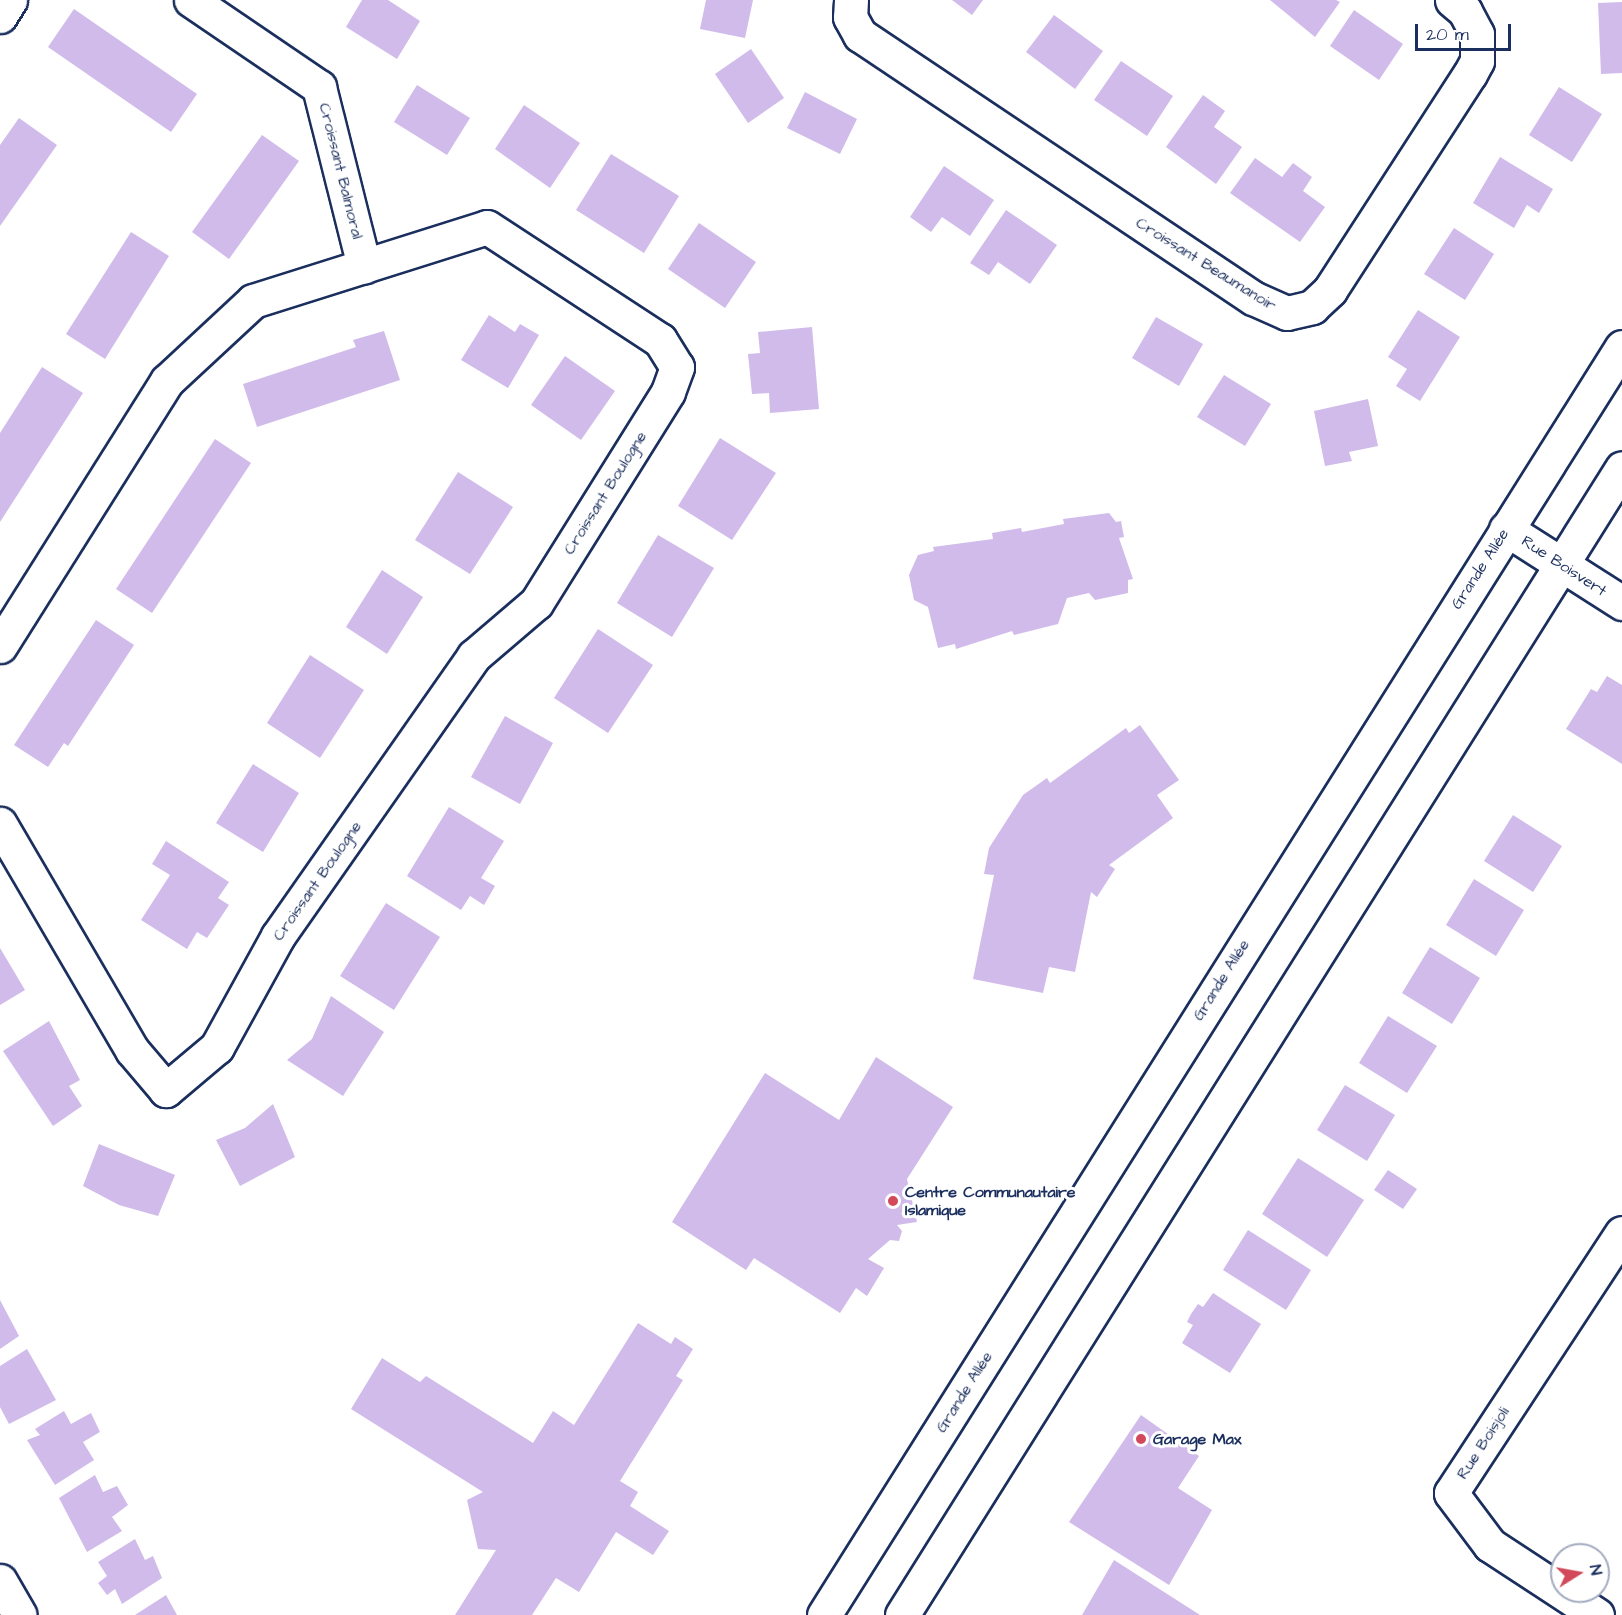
<!DOCTYPE html>
<html>
<head>
<meta charset="utf-8">
<style>
	body { margin:0 }
	#map { position:relative; width:1622px; height:1615px; overflow:hidden; background:#fff; font-family:"Architects Daughter",sans-serif }
	div>[style] { position:absolute }
	.building>* { inset:0; background:#d0bbea }
	.roads { filter:drop-shadow(2px 0 #1b2f5e) drop-shadow(-2px 0 #1b2f5e) drop-shadow(0 2px #1b2f5e) drop-shadow(0 -2px #1b2f5e) }
	.minor>* { height:33px; margin:-16.5px; padding:0 16.5px; transform-origin:16.5px; border-radius:16.5px; background:#fff }
	.major>* { height:33px; margin:-16.5px; padding:0 16.5px; transform-origin:16.5px; border-radius:16.5px; background:#fff }
	.dots>* { width:16px; height:16px; translate:-50% -50%; box-sizing:border-box; border:3px solid #fff; border-radius:50% }
	span { translate:-50% -50%; white-space:nowrap; text-align:center; line-height:1.15; -webkit-text-stroke:6px #fff; paint-order:stroke }
	.street-label { font-size:16px; color:#1b2f5e }
	.poi-label { font-size:16px; color:#1b2f5e; font-weight:700 }
	.left { translate:0 -50%; text-align:left }
	.north { position:absolute; left:1550px; top:1543px; width:60px; height:60px; box-sizing:border-box; background:#fff; border:2px solid #a4acbf; border-radius:50%; rotate:79deg; font-size:16px; font-weight:700; line-height:24px; text-align:center; color:#1b2f5e }
	.north::after { content:''; display:block; margin:auto; width:21px; height:27px; background:#d1495b; clip-path:polygon(50% 0,100% 100%,50% 72%,0 100%) }
	.scale { position:absolute; left:1415px; top:24px; width:96px; height:27px; box-sizing:border-box; border:3px solid #1b2f5e; border-top:0; padding-left:8px; font-size:18px; line-height:21px; white-space:nowrap; color:#1b2f5e; -webkit-text-stroke:4px #fff; paint-order:stroke }
</style>
</head>
<body>
<div id="map">
	<div class="building">
		<div style="clip-path:polygon(362px 0,388px 0,420px 21px,397px 59px,346px 27px)"></div>
		<div style="clip-path:polygon(706px 0,753px 0,745px 38px,700px 29px)"></div>
		<div style="clip-path:polygon(952px 0,983px 0,972px 15px)"></div>
		<div style="clip-path:polygon(1270px 0,1336px 0,1340px 2px,1315px 37px)"></div>
		<div style="clip-path:polygon(1622px 2px,1622px 73px,1601px 74px,1598px 3px)"></div>
		<div style="clip-path:polygon(74px 9px,197px 94px,171px 132px,48px 47px)"></div>
		<div style="clip-path:polygon(1354px 10px,1403px 44px,1379px 80px,1330px 46px)"></div>
		<div style="clip-path:polygon(1054px 15px,1103px 51px,1075px 89px,1026px 52px)"></div>
		<div style="clip-path:polygon(751px 49px,784px 98px,748px 123px,715px 74px)"></div>
		<div style="clip-path:polygon(1121px 61px,1173px 96px,1147px 136px,1094px 100px)"></div>
		<div style="clip-path:polygon(417px 85px,470px 118px,447px 155px,394px 122px)"></div>
		<div style="clip-path:polygon(1559px 87px,1602px 114px,1572px 162px,1529px 135px)"></div>
		<div style="clip-path:polygon(805px 92px,857px 119px,840px 154px,787px 128px)"></div>
		<div style="clip-path:polygon(1203px 95px,1225px 111px,1214px 127px,1242px 147px,1216px 184px,1166px 147px)"></div>
		<div style="clip-path:polygon(524px 105px,580px 143px,550px 188px,495px 149px)"></div>
		<div style="clip-path:polygon(19px 118px,57px 145px,0 226px,0 145px)"></div>
		<div style="clip-path:polygon(262px 135px,299px 161px,229px 259px,192px 232px)"></div>
		<div style="clip-path:polygon(611px 154px,679px 196px,644px 253px,576px 210px)"></div>
		<div style="clip-path:polygon(1500px 157px,1553px 189px,1539px 213px,1527px 205px,1514px 228px,1473px 203px)"></div>
		<div style="clip-path:polygon(1255px 158px,1282px 177px,1293px 163px,1312px 177px,1303px 191px,1325px 207px,1300px 242px,1230px 193px)"></div>
		<div style="clip-path:polygon(944px 166px,994px 200px,970px 236px,942px 217px,931px 232px,910px 217px)"></div>
		<div style="clip-path:polygon(1006px 210px,1057px 245px,1030px 284px,998px 262px,989px 275px,970px 263px)"></div>
		<div style="clip-path:polygon(699px 223px,756px 262px,725px 308px,668px 269px)"></div>
		<div style="clip-path:polygon(1454px 228px,1494px 254px,1465px 300px,1424px 274px)"></div>
		<div style="clip-path:polygon(131px 232px,169px 256px,105px 359px,66px 334px)"></div>
		<div style="clip-path:polygon(1418px 310px,1460px 337px,1420px 401px,1396px 386px,1407px 369px,1388px 357px)"></div>
		<div style="clip-path:polygon(489px 315px,515px 332px,520px 324px,539px 335px,508px 388px,461px 360px)"></div>
		<div style="clip-path:polygon(1156px 317px,1203px 344px,1179px 386px,1132px 358px)"></div>
		<div style="clip-path:polygon(812px 327px,819px 409px,770px 413px,769px 393px,752px 394px,748px 354px,760px 353px,758px 332px)"></div>
		<div style="clip-path:polygon(384px 331px,400px 380px,257px 427px,243px 384px,356px 347px,353px 340px)"></div>
		<div style="clip-path:polygon(565px 356px,615px 391px,581px 440px,531px 405px)"></div>
		<div style="clip-path:polygon(42px 367px,83px 393px,0 522px,0 433px)"></div>
		<div style="clip-path:polygon(1224px 375px,1271px 404px,1245px 446px,1197px 417px)"></div>
		<div style="clip-path:polygon(1368px 399px,1378px 446px,1349px 452px,1352px 461px,1325px 466px,1314px 411px)"></div>
		<div style="clip-path:polygon(720px 438px,776px 473px,732px 540px,678px 506px)"></div>
		<div style="clip-path:polygon(215px 439px,251px 463px,152px 613px,116px 589px)"></div>
		<div style="clip-path:polygon(458px 472px,513px 507px,470px 574px,415px 540px)"></div>
		<div style="clip-path:polygon(1109px 513px,1116px 522px,1121px 521px,1124px 537px,1119px 538px,1133px 579px,1128px 580px,1128px 593px,1095px 600px,1089px 593px,1067px 598px,1058px 624px,1014px 635px,1012px 631px,956px 649px,955px 644px,938px 648px,928px 607px,914px 600px,909px 575px,918px 555px,934px 551px,933px 547px,993px 539px,992px 533px,1021px 528px,1022px 532px,1064px 524px,1063px 519px)"></div>
		<div style="clip-path:polygon(658px 535px,714px 568px,672px 637px,617px 603px)"></div>
		<div style="clip-path:polygon(382px 570px,423px 597px,387px 654px,346px 627px)"></div>
		<div style="clip-path:polygon(96px 620px,134px 645px,68px 746px,64px 743px,48px 767px,14px 745px)"></div>
		<div style="clip-path:polygon(598px 629px,653px 665px,608px 733px,554px 698px)"></div>
		<div style="clip-path:polygon(310px 655px,364px 690px,320px 758px,267px 723px)"></div>
		<div style="clip-path:polygon(1607px 676px,1622px 685px,1622px 764px,1566px 729px,1591px 689px,1597px 692px)"></div>
		<div style="clip-path:polygon(505px 716px,553px 743px,520px 804px,471px 777px)"></div>
		<div style="clip-path:polygon(1140px 725px,1179px 780px,1157px 795px,1173px 818px,1109px 865px,1115px 869px,1097px 897px,1091px 892px,1075px 972px,1049px 967px,1043px 993px,973px 979px,994px 875px,984px 874px,989px 848px,1023px 795px,1047px 778px,1050px 783px,1126px 728px,1129px 733px)"></div>
		<div style="clip-path:polygon(253px 764px,299px 793px,263px 852px,216px 823px)"></div>
		<div style="clip-path:polygon(449px 807px,504px 841px,481px 878px,495px 886px,484px 905px,470px 896px,461px 910px,407px 876px)"></div>
		<div style="clip-path:polygon(1513px 815px,1562px 846px,1533px 892px,1484px 861px)"></div>
		<div style="clip-path:polygon(166px 841px,229px 882px,218px 898px,229px 905px,207px 938px,197px 932px,187px 949px,141px 920px,170px 875px,152px 864px)"></div>
		<div style="clip-path:polygon(1474px 879px,1524px 910px,1496px 956px,1446px 925px)"></div>
		<div style="clip-path:polygon(386px 903px,440px 937px,394px 1010px,340px 976px)"></div>
		<div style="clip-path:polygon(1430px 947px,1480px 978px,1452px 1024px,1402px 993px)"></div>
		<div style="clip-path:polygon(0 948px,25px 990px,0 1005px)"></div>
		<div style="clip-path:polygon(331px 996px,384px 1032px,343px 1096px,287px 1060px,312px 1039px)"></div>
		<div style="clip-path:polygon(1388px 1016px,1437px 1046px,1407px 1093px,1359px 1063px)"></div>
		<div style="clip-path:polygon(49px 1021px,80px 1080px,69px 1086px,82px 1106px,53px 1126px,3px 1051px)"></div>
		<div style="clip-path:polygon(876px 1057px,953px 1107px,907px 1179px,917px 1222px,897px 1225px,902px 1231px,899px 1241px,890px 1240px,868px 1259px,884px 1268px,867px 1296px,856px 1288px,840px 1313px,754px 1258px,746px 1270px,672px 1222px,765px 1073px,839px 1120px)"></div>
		<div style="clip-path:polygon(1345px 1085px,1395px 1115px,1367px 1161px,1317px 1130px)"></div>
		<div style="clip-path:polygon(273px 1104px,295px 1157px,240px 1186px,216px 1140px,245px 1128px)"></div>
		<div style="clip-path:polygon(99px 1144px,175px 1175px,158px 1216px,119px 1205px,83px 1186px)"></div>
		<div style="clip-path:polygon(1298px 1158px,1364px 1200px,1327px 1257px,1262px 1214px)"></div>
		<div style="clip-path:polygon(1388px 1170px,1417px 1189px,1403px 1209px,1374px 1190px)"></div>
		<div style="clip-path:polygon(1248px 1230px,1311px 1270px,1286px 1310px,1223px 1270px)"></div>
		<div style="clip-path:polygon(1213px 1293px,1261px 1324px,1230px 1373px,1182px 1343px,1193px 1325px,1187px 1322px,1191px 1314px,1198px 1304px,1203px 1307px)"></div>
		<div style="clip-path:polygon(0 1300px,19px 1336px,0 1349px)"></div>
		<div style="clip-path:polygon(638px 1323px,671px 1344px,675px 1337px,693px 1349px,676px 1376px,683px 1380px,620px 1481px,638px 1492px,630px 1506px,669px 1531px,653px 1555px,616px 1532px,579px 1592px,556px 1578px,532px 1615px,455px 1615px,496px 1550px,478px 1549px,467px 1500px,483px 1492px,351px 1409px,382px 1358px,420px 1382px,426px 1376px,533px 1443px,553px 1411px,574px 1425px)"></div>
		<div style="clip-path:polygon(27px 1349px,56px 1400px,9px 1424px,0 1407px,0 1366px)"></div>
		<div style="clip-path:polygon(64px 1411px,71px 1424px,91px 1413px,100px 1432px,83px 1442px,94px 1460px,55px 1485px,27px 1440px,40px 1435px,35px 1429px)"></div>
		<div style="clip-path:polygon(1141px 1415px,1199px 1456px,1178px 1488px,1212px 1510px,1169px 1585px,1069px 1522px)"></div>
		<div style="clip-path:polygon(95px 1475px,103px 1492px,117px 1486px,128px 1505px,112px 1517px,122px 1531px,87px 1552px,59px 1498px)"></div>
		<div style="clip-path:polygon(135px 1539px,145px 1560px,153px 1556px,162px 1578px,122px 1604px,115px 1589px,107px 1595px,98px 1583px,107px 1576px,98px 1562px)"></div>
		<div style="clip-path:polygon(1114px 1560px,1200px 1615px,1082px 1615px)"></div>
		<div style="clip-path:polygon(166px 1595px,177px 1615px,135px 1615px)"></div>
	</div>
	<div class="roads">
		<div class="minor">
			<div style="left:191px;top:0;width:155px;rotate:34.2deg"></div>
			<div style="left:319px;top:87px;width:185px;rotate:75.9deg"></div>
			<div style="left:851px;top:0;width:17px;rotate:93deg"></div>
			<div style="left:850px;top:17px;width:21px;rotate:61deg"></div>
			<div style="left:860px;top:35px;width:473px;rotate:33.8deg"></div>
			<div style="left:1253px;top:298px;width:37px;rotate:24deg"></div>
			<div style="left:1287px;top:313px;width:26px;rotate:-13deg"></div>
			<div style="left:1312px;top:307px;width:25px;rotate:-43deg"></div>
			<div style="left:1330px;top:290px;width:257px;rotate:-57.1deg"></div>
			<div style="left:1470px;top:74px;width:15px;rotate:-62deg"></div>
			<div style="left:1477px;top:61px;width:27px;rotate:-90deg"></div>
			<div style="left:1477px;top:34px;width:26px;rotate:-118deg"></div>
			<div style="left:1465px;top:11px;width:17px;rotate:-140deg"></div>
			<div style="left:0;top:16px;width:19px;rotate:-58deg"></div>
			<div style="left:1506px;top:529px;width:138px;rotate:32.5deg"></div>
			<div style="left:0;top:646px;width:313px;rotate:-57.8deg"></div>
			<div style="left:167px;top:381px;width:117px;rotate:-42.9deg"></div>
			<div style="left:253px;top:301px;width:245px;rotate:-17.5deg"></div>
			<div style="left:487px;top:227px;width:207px;rotate:33.2deg"></div>
			<div style="left:660px;top:340px;width:32px;rotate:58deg"></div>
			<div style="left:677px;top:367px;width:27px;rotate:110deg"></div>
			<div style="left:668px;top:392px;width:249px;rotate:122deg"></div>
			<div style="left:536px;top:603px;width:82px;rotate:139.5deg"></div>
			<div style="left:474px;top:656px;width:342px;rotate:125deg"></div>
			<div style="left:278px;top:936px;width:127px;rotate:118.8deg"></div>
			<div style="left:217px;top:1047px;width:67px;rotate:139.9deg"></div>
			<div style="left:166px;top:1090px;width:52px;rotate:-130.4deg"></div>
			<div style="left:132px;top:1050px;width:262px;rotate:-120.3deg"></div>
			<div style="left:0;top:1581px;width:39px;rotate:60deg"></div>
			<div style="left:1597px;top:1615px;width:128px;rotate:-146.8deg"></div>
			<div style="left:1490px;top:1545px;width:65px;rotate:-126.9deg"></div>
			<div style="left:1451px;top:1493px;width:311px;rotate:-56.7deg"></div>
		</div>
		<div class="major">
			<div style="left:824px;top:1615px;width:1498px;rotate:-57.82deg"></div>
			<div style="left:902px;top:1615px;width:1354px;rotate:-57.88deg"></div>
		</div>
	</div>
	<div class="dots">
		<div style="left:893px;top:1201px;background:#d1495b"></div>
		<div style="left:1141px;top:1439px;background:#d1495b"></div>
	</div>
	<div class="street-label">
		<span style="left:341px;top:171px;rotate:76deg">Croissant Balmoral</span>
		<span style="left:1206px;top:264px;rotate:32deg">Croissant Beaumanoir</span>
		<span style="left:605px;top:493px;rotate:-58deg">Croissant Boulogne</span>
		<span style="left:1564px;top:566px;rotate:33deg">Rue Boisvert</span>
		<span style="left:1480px;top:569px;rotate:-57deg">Grande Allée</span>
		<span style="left:317px;top:881px;rotate:-55deg">Croissant Boulogne</span>
		<span style="left:1221px;top:980px;rotate:-58deg">Grande Allée</span>
		<span style="left:964px;top:1392px;rotate:-58deg">Grande Allée</span>
		<span style="left:1483px;top:1443px;rotate:-57deg">Rue Boisjoli</span>
	</div>
	<div class="poi-label">
		<span class="left" style="left:905px;top:1201px">Centre Communautaire<br>Islamique</span>
		<span class="left" style="left:1153px;top:1439px">Garage Max</span>
	</div>
	<div class="north">N</div>
	<div class="scale">20 m</div>
</div>
</body>
</html>
